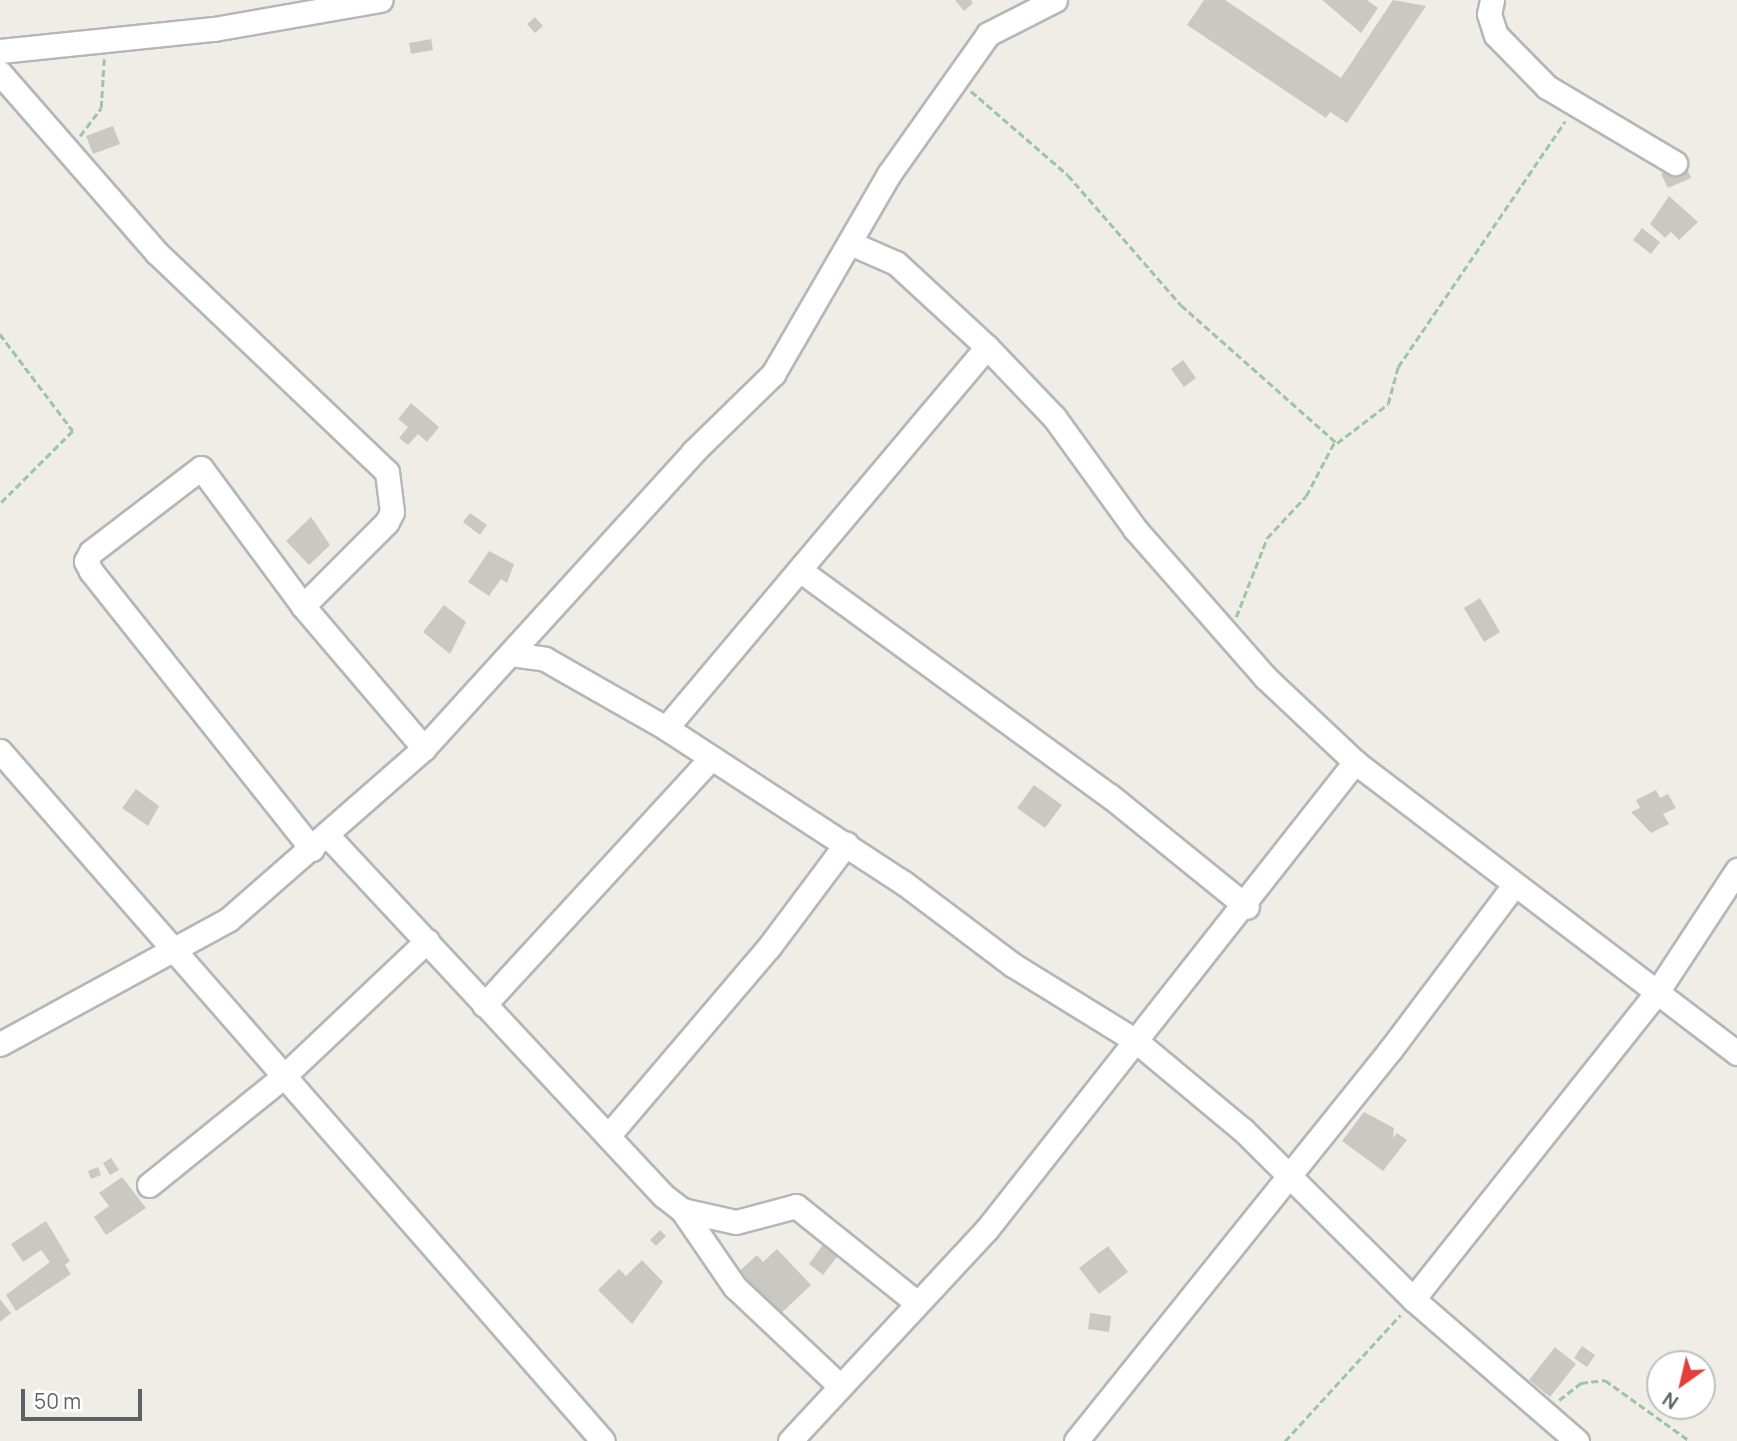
<!DOCTYPE html>
<html>
<head>
<meta charset="utf-8">
<style>
	body { margin:0 }
	#map { position:relative; width:1737px; height:1441px; overflow:hidden; background:#efede6; font-family:Manrope,sans-serif }
	div>[style] { position:absolute }
	.building>* { inset:0; background:#cbc8c3 }
	.path>* { height:2.5px; margin-top:-1.25px; transform-origin:0; background:repeating-linear-gradient(90deg,#9cc4a6 0 7px,transparent 0 10.5px) }
	.roads { filter:drop-shadow(2px 0 #b3b7ba) drop-shadow(-2px 0 #b3b7ba) drop-shadow(0 2px #b3b7ba) drop-shadow(0 -2px #b3b7ba) }
	.minor>* { height:23px; margin:-11.5px; padding:0 11.5px; transform-origin:11.5px; border-radius:11.5px; background:#fff }
	span { translate:-50% -50%; white-space:nowrap; text-align:center; line-height:1.15; -webkit-text-stroke:7px #fff; paint-order:stroke }
	.north { position:absolute; left:1646px; top:1350px; width:70px; height:70px; box-sizing:border-box; background:#fff; border:2px solid #bfc0c2; border-radius:50%; rotate:214deg; font-size:19px; font-weight:700; line-height:28px; text-align:center; color:#5e6266 }
	.north::after { content:''; display:block; margin:auto; width:24px; height:32px; background:#e23f3a; clip-path:polygon(50% 0,100% 100%,50% 72%,0 100%) }
	.scale { position:absolute; left:21px; top:1389px; width:121px; height:32px; box-sizing:border-box; border:4px solid #5e6266; border-top:0; padding-left:9px; font-size:21px; line-height:24px; white-space:nowrap; color:#5e6266; -webkit-text-stroke:5px #fff; paint-order:stroke }
</style>
</head>
<body>
<div id="map">
	<div class="building">
		<div style="clip-path:polygon(955px 0,971px 0,973px 3px,964px 11px)"></div>
		<div style="clip-path:polygon(1204px 0,1225px 0,1341px 78px,1393px 0,1426px 6px,1347px 123px,1330px 112px,1326px 118px,1187px 25px)"></div>
		<div style="clip-path:polygon(1322px 0,1367px 0,1378px 8px,1361px 33px)"></div>
		<div style="clip-path:polygon(535px 17px,543px 26px,535px 33px,527px 24px)"></div>
		<div style="clip-path:polygon(431px 39px,433px 50px,411px 54px,409px 43px)"></div>
		<div style="clip-path:polygon(113px 126px,120px 144px,93px 154px,86px 136px)"></div>
		<div style="clip-path:polygon(1685px 163px,1691px 178px,1668px 188px,1661px 174px)"></div>
		<div style="clip-path:polygon(1669px 196px,1698px 222px,1679px 240px,1671px 232px,1665px 238px,1650px 224px)"></div>
		<div style="clip-path:polygon(1642px 228px,1660px 242px,1651px 254px,1633px 240px)"></div>
		<div style="clip-path:polygon(1183px 360px,1196px 378px,1184px 387px,1171px 369px)"></div>
		<div style="clip-path:polygon(411px 403px,439px 427px,427px 442px,418px 434px,408px 445px,399px 438px,408px 427px,398px 419px)"></div>
		<div style="clip-path:polygon(470px 513px,487px 525px,480px 535px,463px 522px)"></div>
		<div style="clip-path:polygon(311px 517px,330px 545px,309px 565px,286px 541px)"></div>
		<div style="clip-path:polygon(489px 551px,514px 564px,507px 583px,501px 579px,489px 596px,468px 582px)"></div>
		<div style="clip-path:polygon(1480px 598px,1500px 632px,1484px 642px,1464px 608px)"></div>
		<div style="clip-path:polygon(444px 605px,466px 622px,450px 654px,423px 632px)"></div>
		<div style="clip-path:polygon(1034px 785px,1062px 805px,1045px 828px,1017px 808px)"></div>
		<div style="clip-path:polygon(136px 789px,159px 806px,148px 826px,122px 808px)"></div>
		<div style="clip-path:polygon(1656px 790px,1660px 798px,1668px 794px,1676px 808px,1663px 814px,1669px 824px,1651px 833px,1631px 812px,1640px 808px,1636px 800px)"></div>
		<div style="clip-path:polygon(1364px 1112px,1394px 1128px,1393px 1138px,1397px 1133px,1407px 1140px,1383px 1171px,1342px 1141px)"></div>
		<div style="clip-path:polygon(111px 1158px,119px 1170px,110px 1175px,103px 1163px)"></div>
		<div style="clip-path:polygon(98px 1167px,101px 1175px,91px 1179px,88px 1171px)"></div>
		<div style="clip-path:polygon(122px 1177px,146px 1208px,106px 1235px,94px 1217px,109px 1206px,99px 1193px)"></div>
		<div style="clip-path:polygon(46px 1221px,70px 1261px,65px 1265px,71px 1274px,16px 1311px,6px 1295px,50px 1262px,41px 1250px,23px 1262px,11px 1244px)"></div>
		<div style="clip-path:polygon(660px 1230px,666px 1236px,656px 1246px,650px 1240px)"></div>
		<div style="clip-path:polygon(825px 1242px,840px 1253px,823px 1275px,809px 1264px)"></div>
		<div style="clip-path:polygon(1108px 1246px,1128px 1272px,1099px 1294px,1079px 1268px)"></div>
		<div style="clip-path:polygon(777px 1249px,811px 1285px,775px 1319px,734px 1276px,757px 1255px,763px 1262px)"></div>
		<div style="clip-path:polygon(642px 1260px,663px 1282px,632px 1324px,598px 1290px,619px 1269px,626px 1276px)"></div>
		<div style="clip-path:polygon(0 1299px,11px 1313px,0 1322px)"></div>
		<div style="clip-path:polygon(1090px 1313px,1111px 1316px,1109px 1332px,1088px 1329px)"></div>
		<div style="clip-path:polygon(1582px 1346px,1595px 1355px,1587px 1367px,1574px 1358px)"></div>
		<div style="clip-path:polygon(1555px 1347px,1576px 1364px,1550px 1397px,1529px 1380px)"></div>
	</div>
	<div class="path">
		<div style="left:971px;top:91px;width:128px;rotate:40.9deg"></div>
		<div style="left:1068px;top:175px;width:172px;rotate:49deg"></div>
		<div style="left:1181px;top:305px;width:208px;rotate:41.5deg"></div>
		<div style="left:1337px;top:443px;width:64px;rotate:-37.4deg"></div>
		<div style="left:1388px;top:404px;width:38px;rotate:-75deg"></div>
		<div style="left:1398px;top:367px;width:297px;rotate:-55.8deg"></div>
		<div style="left:80px;top:136px;width:35px;rotate:-53deg"></div>
		<div style="left:101px;top:108px;width:49px;rotate:-86.5deg"></div>
		<div style="left:0;top:334px;width:121px;rotate:53deg"></div>
		<div style="left:73px;top:431px;width:103px;rotate:135deg"></div>
		<div style="left:1236px;top:617px;width:85px;rotate:-68.6deg"></div>
		<div style="left:1267px;top:538px;width:57px;rotate:-47.1deg"></div>
		<div style="left:1306px;top:496px;width:60px;rotate:-62.2deg"></div>
		<div style="left:1559px;top:1400px;width:28px;rotate:-38deg"></div>
		<div style="left:1581px;top:1383px;width:24px;rotate:-7deg"></div>
		<div style="left:1605px;top:1380px;width:105px;rotate:35.7deg"></div>
		<div style="left:1285px;top:1441px;width:171px;rotate:-47.6deg"></div>
	</div>
	<div class="roads">
		<div class="minor">
			<div style="left:1492px;top:0;width:14px;rotate:102deg"></div>
			<div style="left:1489px;top:14px;width:22px;rotate:72deg"></div>
			<div style="left:1496px;top:35px;width:73px;rotate:45.6deg"></div>
			<div style="left:1547px;top:87px;width:149px;rotate:30.7deg"></div>
			<div style="left:0;top:51px;width:215px;rotate:-5.9deg"></div>
			<div style="left:214px;top:29px;width:169px;rotate:-9.9deg"></div>
			<div style="left:0;top:73px;width:237px;rotate:48.9deg"></div>
			<div style="left:156px;top:252px;width:319px;rotate:43.6deg"></div>
			<div style="left:387px;top:472px;width:40px;rotate:82.9deg"></div>
			<div style="left:392px;top:512px;width:11px;rotate:117deg"></div>
			<div style="left:387px;top:522px;width:119px;rotate:135deg"></div>
			<div style="left:850px;top:243px;width:50px;rotate:23.5deg"></div>
			<div style="left:896px;top:263px;width:124px;rotate:42.7deg"></div>
			<div style="left:987px;top:347px;width:97px;rotate:46.3deg"></div>
			<div style="left:1054px;top:417px;width:138px;rotate:54.1deg"></div>
			<div style="left:1135px;top:529px;width:198px;rotate:48.7deg"></div>
			<div style="left:1266px;top:678px;width:122px;rotate:43.3deg"></div>
			<div style="left:1355px;top:762px;width:480px;rotate:37.3deg"></div>
			<div style="left:801px;top:571px;width:382px;rotate:36.1deg"></div>
			<div style="left:1110px;top:796px;width:176px;rotate:39deg"></div>
			<div style="left:511px;top:654px;width:34px;rotate:8deg"></div>
			<div style="left:545px;top:659px;width:139px;rotate:29.7deg"></div>
			<div style="left:666px;top:728px;width:284px;rotate:33.1deg"></div>
			<div style="left:904px;top:883px;width:136px;rotate:37deg"></div>
			<div style="left:1013px;top:965px;width:145px;rotate:31.7deg"></div>
			<div style="left:1136px;top:1041px;width:139px;rotate:39.8deg"></div>
			<div style="left:1243px;top:1130px;width:240px;rotate:44.8deg"></div>
			<div style="left:1413px;top:1299px;width:217px;rotate:40.9deg"></div>
			<div style="left:666px;top:728px;width:498px;rotate:-49.9deg"></div>
			<div style="left:0;top:751px;width:916px;rotate:48.85deg"></div>
			<div style="left:328px;top:836px;width:492px;rotate:47deg"></div>
			<div style="left:664px;top:1196px;width:23px;rotate:38deg"></div>
			<div style="left:682px;top:1210px;width:55px;rotate:12.5deg"></div>
			<div style="left:736px;top:1222px;width:62px;rotate:-14.9deg"></div>
			<div style="left:796px;top:1206px;width:154px;rotate:38.7deg"></div>
			<div style="left:312px;top:849px;width:355px;rotate:-128.5deg"></div>
			<div style="left:91px;top:571px;width:11px;rotate:-117deg"></div>
			<div style="left:86px;top:561px;width:10px;rotate:-61deg"></div>
			<div style="left:91px;top:552px;width:138px;rotate:-37.4deg"></div>
			<div style="left:201px;top:468px;width:172px;rotate:53.5deg"></div>
			<div style="left:303px;top:606px;width:187px;rotate:49.6deg"></div>
			<div style="left:484px;top:1005px;width:335px;rotate:-47.4deg"></div>
			<div style="left:0;top:1044px;width:261px;rotate:-28.6deg"></div>
			<div style="left:229px;top:919px;width:259px;rotate:-41.2deg"></div>
			<div style="left:424px;top:748px;width:400px;rotate:-47.7deg"></div>
			<div style="left:693px;top:452px;width:112px;rotate:-44.3deg"></div>
			<div style="left:773px;top:374px;width:231px;rotate:-59.9deg"></div>
			<div style="left:889px;top:174px;width:171px;rotate:-54.7deg"></div>
			<div style="left:988px;top:34px;width:75px;rotate:-26.9deg"></div>
			<div style="left:608px;top:1136px;width:248px;rotate:-49.6deg"></div>
			<div style="left:769px;top:947px;width:129px;rotate:-53.2deg"></div>
			<div style="left:149px;top:1185px;width:174px;rotate:-38.9deg"></div>
			<div style="left:284px;top:1076px;width:197px;rotate:-43.4deg"></div>
			<div style="left:682px;top:1210px;width:93px;rotate:55.5deg"></div>
			<div style="left:735px;top:1287px;width:143px;rotate:43.3deg"></div>
			<div style="left:1413px;top:1299px;width:392px;rotate:-51.5deg"></div>
			<div style="left:1657px;top:992px;width:146px;rotate:-56.7deg"></div>
			<div style="left:790px;top:1441px;width:289px;rotate:-47.1deg"></div>
			<div style="left:987px;top:1229px;width:595px;rotate:-51.76deg"></div>
			<div style="left:1076px;top:1441px;width:503px;rotate:-51.22deg"></div>
			<div style="left:1391px;top:1049px;width:205px;rotate:-53.1deg"></div>
		</div>
	</div>
	<div class="north">N</div>
	<div class="scale">50 m</div>
</div>
</body>
</html>
